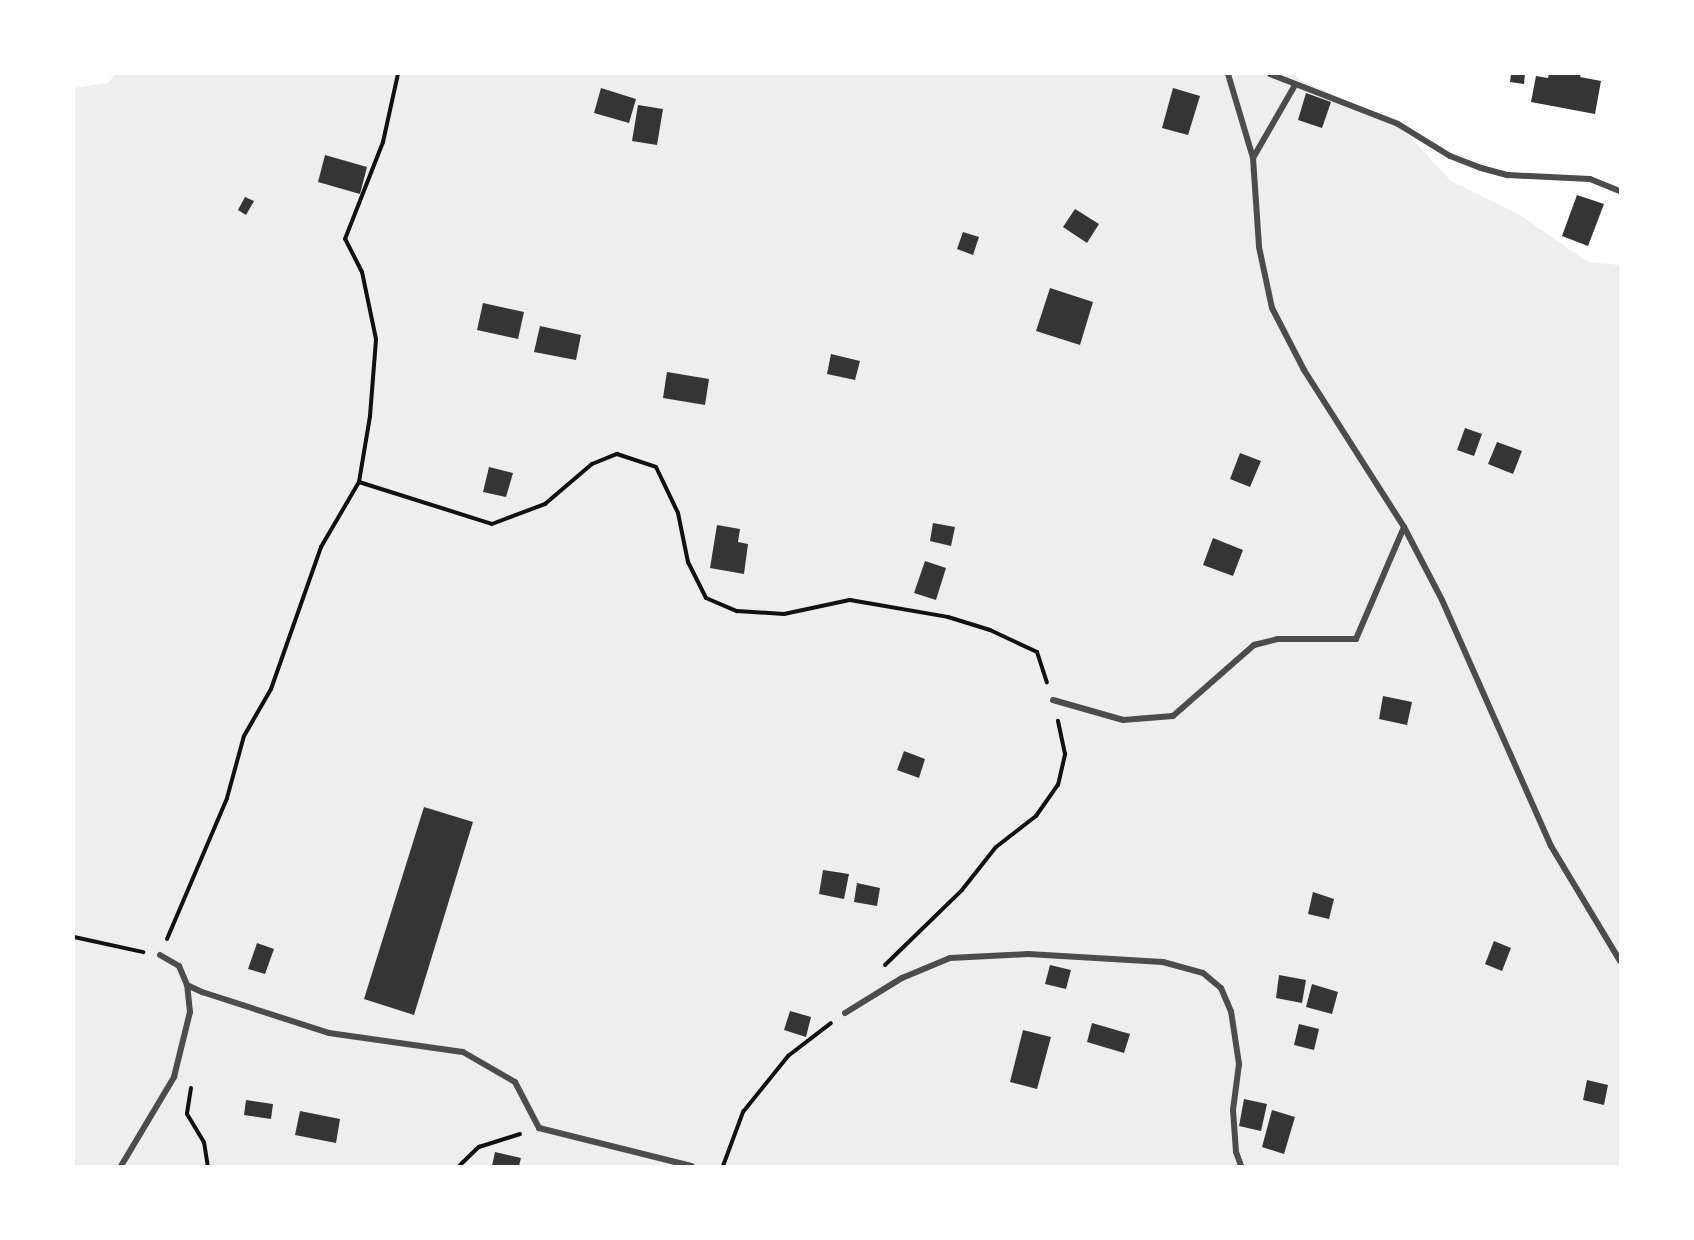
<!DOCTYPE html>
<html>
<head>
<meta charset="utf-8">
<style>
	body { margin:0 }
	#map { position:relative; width:1694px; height:1240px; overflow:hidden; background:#fff; font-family:"Source Sans 3",sans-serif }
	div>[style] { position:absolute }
	.green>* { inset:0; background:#eee }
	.building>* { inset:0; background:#353535 }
	.path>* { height:4px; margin:-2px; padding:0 2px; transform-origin:2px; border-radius:2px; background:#111 }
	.minor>* { height:6px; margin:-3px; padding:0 3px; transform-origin:3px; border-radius:3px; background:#4c4c4c }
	span { translate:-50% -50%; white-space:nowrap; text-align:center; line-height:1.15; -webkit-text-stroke:5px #fff; paint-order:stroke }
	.frame { position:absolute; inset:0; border:75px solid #fff; pointer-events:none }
</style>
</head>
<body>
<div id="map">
	<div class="green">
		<div style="clip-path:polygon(115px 74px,1295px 74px,1299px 79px,1398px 124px,1451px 181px,1520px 215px,1588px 262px,1620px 265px,1620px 1166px,74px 1166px,74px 88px,108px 83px)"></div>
	</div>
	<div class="building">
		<div style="clip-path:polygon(1511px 74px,1525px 74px,1524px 84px,1510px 82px)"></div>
		<div style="clip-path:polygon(1549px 74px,1581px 74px,1580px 77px,1601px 81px,1595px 114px,1531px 102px,1536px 76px,1548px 78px)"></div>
		<div style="clip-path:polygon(601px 88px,636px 99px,629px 123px,594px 113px)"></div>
		<div style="clip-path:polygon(1173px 88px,1200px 96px,1188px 135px,1162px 128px)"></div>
		<div style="clip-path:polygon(1306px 93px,1331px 102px,1322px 128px,1298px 120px)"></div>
		<div style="clip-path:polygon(638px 105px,663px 109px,657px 145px,632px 141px)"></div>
		<div style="clip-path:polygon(325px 155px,367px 167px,360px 194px,318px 182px)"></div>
		<div style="clip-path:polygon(1577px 195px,1604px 204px,1588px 246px,1562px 236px)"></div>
		<div style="clip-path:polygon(245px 197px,254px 201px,246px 215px,238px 210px)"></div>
		<div style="clip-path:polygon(1075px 209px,1099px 224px,1087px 243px,1063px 227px)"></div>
		<div style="clip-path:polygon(963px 232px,979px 237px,973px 255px,957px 249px)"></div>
		<div style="clip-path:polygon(1050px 288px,1093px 302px,1080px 345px,1036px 331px)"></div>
		<div style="clip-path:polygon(483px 303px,524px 312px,518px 339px,477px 330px)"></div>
		<div style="clip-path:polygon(540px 326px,581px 335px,576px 360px,534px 352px)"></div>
		<div style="clip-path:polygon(831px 354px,860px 361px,855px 380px,827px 374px)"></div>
		<div style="clip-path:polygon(667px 372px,709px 379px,705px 405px,663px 398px)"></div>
		<div style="clip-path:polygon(1465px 428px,1482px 434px,1474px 456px,1457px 450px)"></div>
		<div style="clip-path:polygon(1497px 442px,1522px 451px,1513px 474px,1488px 464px)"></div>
		<div style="clip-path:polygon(1240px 453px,1261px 461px,1250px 487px,1230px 479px)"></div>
		<div style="clip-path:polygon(489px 467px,513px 473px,506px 497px,483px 492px)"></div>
		<div style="clip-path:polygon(933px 523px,955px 527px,951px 546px,930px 541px)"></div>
		<div style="clip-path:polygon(717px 525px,740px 529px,738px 542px,748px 544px,744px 574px,710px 568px)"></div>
		<div style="clip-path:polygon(1213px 538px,1243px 550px,1233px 576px,1203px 565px)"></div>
		<div style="clip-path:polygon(925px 561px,946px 568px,936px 600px,914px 593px)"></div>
		<div style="clip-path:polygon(1383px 696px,1412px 702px,1407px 725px,1379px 719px)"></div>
		<div style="clip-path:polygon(904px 751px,925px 759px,919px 778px,897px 770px)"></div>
		<div style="clip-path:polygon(424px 807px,473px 822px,414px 1015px,364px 999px)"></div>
		<div style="clip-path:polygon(823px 870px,849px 874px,844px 899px,819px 894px)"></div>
		<div style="clip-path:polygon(857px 883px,880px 888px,877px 906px,854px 902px)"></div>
		<div style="clip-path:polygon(1313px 892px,1334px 899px,1329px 919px,1308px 914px)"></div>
		<div style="clip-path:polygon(1494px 941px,1511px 948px,1502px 971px,1485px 964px)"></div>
		<div style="clip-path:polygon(257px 943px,274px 949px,265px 974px,248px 969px)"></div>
		<div style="clip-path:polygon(1050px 965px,1071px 970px,1066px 989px,1045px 984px)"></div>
		<div style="clip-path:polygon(1279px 975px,1306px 980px,1302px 1003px,1276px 998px)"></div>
		<div style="clip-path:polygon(1312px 984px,1338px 992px,1332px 1014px,1306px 1007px)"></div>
		<div style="clip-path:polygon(790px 1011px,811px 1017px,806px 1037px,784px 1030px)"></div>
		<div style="clip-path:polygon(1092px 1023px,1130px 1034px,1124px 1053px,1087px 1042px)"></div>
		<div style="clip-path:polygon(1299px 1024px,1319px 1029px,1314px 1050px,1294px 1045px)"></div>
		<div style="clip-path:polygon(1023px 1030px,1051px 1037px,1037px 1089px,1010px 1082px)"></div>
		<div style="clip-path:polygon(1587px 1080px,1608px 1085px,1604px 1105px,1583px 1100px)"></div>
		<div style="clip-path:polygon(1244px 1099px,1267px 1104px,1261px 1131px,1239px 1126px)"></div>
		<div style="clip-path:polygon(246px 1100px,273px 1104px,271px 1119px,244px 1115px)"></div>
		<div style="clip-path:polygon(1272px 1110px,1295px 1117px,1284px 1154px,1262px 1147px)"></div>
		<div style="clip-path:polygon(300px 1111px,340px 1119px,336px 1143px,295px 1135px)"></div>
		<div style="clip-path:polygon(495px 1152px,521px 1158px,519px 1166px,492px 1166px)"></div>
	</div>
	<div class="path">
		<div style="left:359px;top:482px;width:67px;rotate:-80.5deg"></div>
		<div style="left:370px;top:416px;width:77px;rotate:-85.5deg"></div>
		<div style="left:376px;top:339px;width:68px;rotate:-101.8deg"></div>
		<div style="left:362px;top:272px;width:37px;rotate:-117deg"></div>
		<div style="left:345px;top:239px;width:104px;rotate:-68.6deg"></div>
		<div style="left:383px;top:142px;width:70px;rotate:-77.6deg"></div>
		<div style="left:74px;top:937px;width:71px;rotate:12.3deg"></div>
		<div style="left:167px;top:939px;width:153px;rotate:-66.9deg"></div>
		<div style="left:227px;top:798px;width:64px;rotate:-74.7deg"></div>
		<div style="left:244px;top:736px;width:54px;rotate:-60.1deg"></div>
		<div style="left:271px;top:689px;width:151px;rotate:-70.6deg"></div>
		<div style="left:321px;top:547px;width:75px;rotate:-59.7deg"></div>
		<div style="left:359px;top:482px;width:139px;rotate:17.5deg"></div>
		<div style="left:492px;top:524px;width:57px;rotate:-20.7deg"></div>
		<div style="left:545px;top:504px;width:62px;rotate:-40.4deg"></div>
		<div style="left:592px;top:464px;width:27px;rotate:-22deg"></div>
		<div style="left:617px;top:454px;width:41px;rotate:18.4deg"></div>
		<div style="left:656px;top:467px;width:51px;rotate:64.4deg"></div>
		<div style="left:678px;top:513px;width:50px;rotate:78.5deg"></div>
		<div style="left:688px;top:562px;width:40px;rotate:63.4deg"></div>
		<div style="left:706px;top:598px;width:34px;rotate:23deg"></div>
		<div style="left:737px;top:611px;width:47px;rotate:3.7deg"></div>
		<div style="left:784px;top:614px;width:67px;rotate:-12deg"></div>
		<div style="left:850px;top:600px;width:99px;rotate:9.8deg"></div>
		<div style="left:948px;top:617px;width:44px;rotate:17.2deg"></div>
		<div style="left:990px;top:630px;width:52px;rotate:25.1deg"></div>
		<div style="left:1037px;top:652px;width:32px;rotate:72deg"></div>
		<div style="left:885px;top:965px;width:107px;rotate:-44.2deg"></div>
		<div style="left:962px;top:890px;width:55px;rotate:-51.7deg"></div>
		<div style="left:996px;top:847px;width:51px;rotate:-37.8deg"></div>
		<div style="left:1036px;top:816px;width:38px;rotate:-55deg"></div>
		<div style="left:1058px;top:785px;width:32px;rotate:-77deg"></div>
		<div style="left:1065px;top:754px;width:34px;rotate:-102deg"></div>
		<div style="left:191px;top:1088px;width:26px;rotate:99deg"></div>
		<div style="left:187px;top:1114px;width:33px;rotate:59deg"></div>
		<div style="left:204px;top:1142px;width:24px;rotate:81deg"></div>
		<div style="left:459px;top:1166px;width:28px;rotate:-44deg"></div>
		<div style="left:479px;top:1147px;width:43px;rotate:-17.6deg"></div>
		<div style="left:723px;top:1166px;width:58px;rotate:-69.7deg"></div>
		<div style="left:743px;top:1112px;width:72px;rotate:-51.2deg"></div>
		<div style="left:788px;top:1056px;width:54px;rotate:-37.5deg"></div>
	</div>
	<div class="minor">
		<div style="left:1228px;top:74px;width:88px;rotate:73.4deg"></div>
		<div style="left:1253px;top:158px;width:89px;rotate:86.1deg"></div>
		<div style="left:1259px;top:247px;width:62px;rotate:78deg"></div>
		<div style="left:1272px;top:308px;width:70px;rotate:62.7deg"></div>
		<div style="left:1304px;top:370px;width:186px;rotate:57.5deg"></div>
		<div style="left:1404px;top:527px;width:82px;rotate:62.5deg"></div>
		<div style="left:1442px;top:600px;width:269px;rotate:66.1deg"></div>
		<div style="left:1551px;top:846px;width:134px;rotate:59deg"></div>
		<div style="left:1270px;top:74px;width:137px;rotate:21.3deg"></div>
		<div style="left:1398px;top:124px;width:61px;rotate:31.6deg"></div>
		<div style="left:1450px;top:156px;width:33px;rotate:21deg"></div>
		<div style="left:1481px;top:168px;width:28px;rotate:15deg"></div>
		<div style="left:1508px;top:175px;width:82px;rotate:2.8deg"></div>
		<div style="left:1590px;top:179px;width:32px;rotate:22deg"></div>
		<div style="left:1253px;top:158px;width:84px;rotate:-60.1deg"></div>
		<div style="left:1053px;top:700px;width:73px;rotate:15.9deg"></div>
		<div style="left:1123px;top:720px;width:50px;rotate:-4.6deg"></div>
		<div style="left:1173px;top:716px;width:108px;rotate:-41.2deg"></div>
		<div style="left:1254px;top:645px;width:25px;rotate:-14deg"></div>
		<div style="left:1278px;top:639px;width:78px"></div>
		<div style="left:1356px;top:639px;width:122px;rotate:-66.8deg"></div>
		<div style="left:160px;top:955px;width:22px;rotate:30deg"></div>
		<div style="left:179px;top:966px;width:21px;rotate:67deg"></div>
		<div style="left:187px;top:985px;width:17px;rotate:25deg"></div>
		<div style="left:202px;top:992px;width:133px;rotate:17.9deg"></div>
		<div style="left:329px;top:1033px;width:135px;rotate:8.1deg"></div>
		<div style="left:463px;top:1052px;width:60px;rotate:30deg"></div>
		<div style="left:515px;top:1082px;width:52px;rotate:62.4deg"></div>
		<div style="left:539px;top:1128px;width:157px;rotate:14deg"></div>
		<div style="left:845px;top:1013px;width:67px;rotate:-31.6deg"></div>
		<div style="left:902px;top:978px;width:52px;rotate:-22.6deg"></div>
		<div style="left:950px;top:958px;width:78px;rotate:-2.9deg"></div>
		<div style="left:1028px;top:954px;width:135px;rotate:3.4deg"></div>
		<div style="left:1163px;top:962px;width:41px;rotate:15.4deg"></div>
		<div style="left:1203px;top:973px;width:23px;rotate:40deg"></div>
		<div style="left:1221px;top:988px;width:25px;rotate:67deg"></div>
		<div style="left:1231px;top:1011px;width:54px;rotate:81.4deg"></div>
		<div style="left:1239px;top:1064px;width:46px;rotate:97.4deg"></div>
		<div style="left:1233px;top:1110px;width:42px;rotate:85.9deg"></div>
		<div style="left:1236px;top:1152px;width:15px;rotate:70deg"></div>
		<div style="left:121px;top:1166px;width:104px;rotate:-59.2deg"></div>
		<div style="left:174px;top:1077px;width:67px;rotate:-76.2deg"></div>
		<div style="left:190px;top:1012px;width:27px;rotate:-96deg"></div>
	</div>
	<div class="frame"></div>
</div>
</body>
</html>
